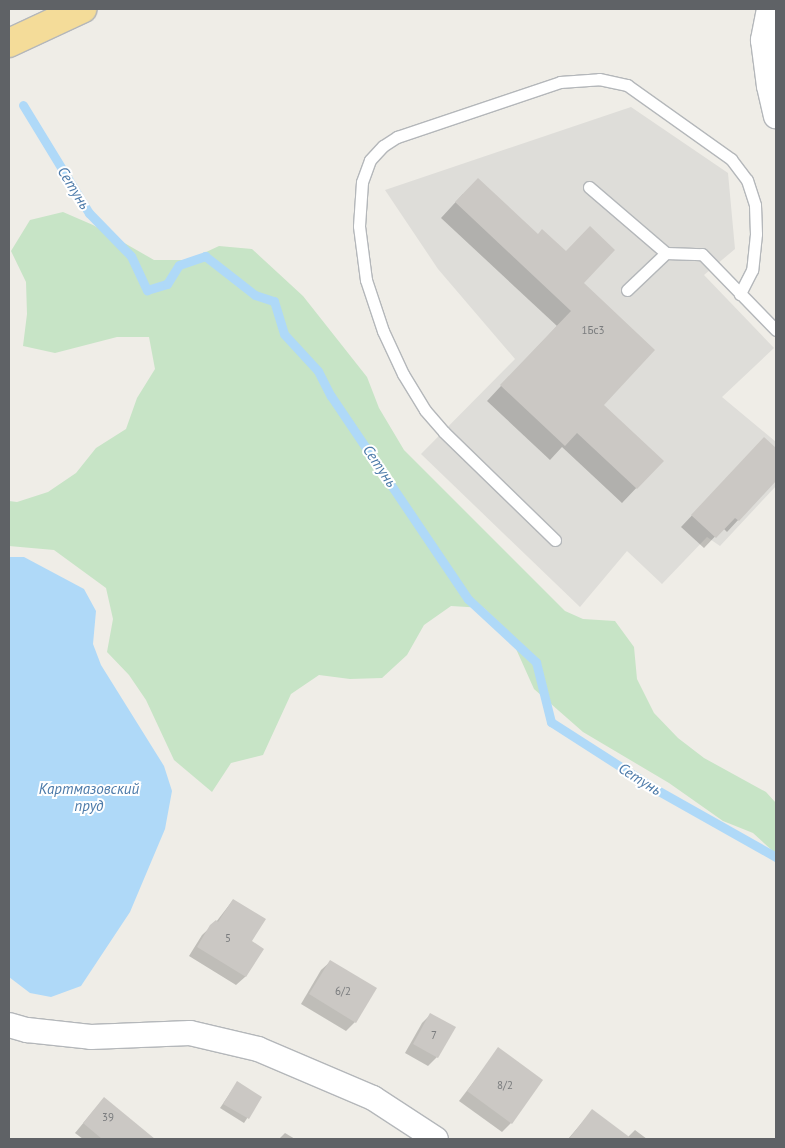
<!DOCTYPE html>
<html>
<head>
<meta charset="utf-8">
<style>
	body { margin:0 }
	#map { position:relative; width:785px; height:1148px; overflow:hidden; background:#efede7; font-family:"PT Sans",sans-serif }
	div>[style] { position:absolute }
	.industrial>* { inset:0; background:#deddd9 }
	.green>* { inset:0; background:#c7e4c6 }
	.water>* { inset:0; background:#afd9f8 }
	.shadow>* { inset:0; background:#0003 }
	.stream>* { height:9px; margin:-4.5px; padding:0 4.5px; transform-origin:4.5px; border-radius:4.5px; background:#afd9f8 }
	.building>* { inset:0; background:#cbc8c4 }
	.roads { filter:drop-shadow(1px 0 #b4b7ba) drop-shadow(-1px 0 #b4b7ba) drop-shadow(0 1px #b4b7ba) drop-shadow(0 -1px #b4b7ba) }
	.lane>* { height:11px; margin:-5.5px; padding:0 5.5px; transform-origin:5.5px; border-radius:5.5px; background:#fff }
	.street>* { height:24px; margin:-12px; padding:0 12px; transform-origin:12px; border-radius:12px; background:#fff }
	.highway>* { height:28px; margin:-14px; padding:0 14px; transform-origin:14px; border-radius:14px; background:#f4dc99 }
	span { translate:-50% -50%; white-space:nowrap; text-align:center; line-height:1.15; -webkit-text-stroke:4px #fff; paint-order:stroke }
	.number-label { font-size:11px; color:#7a7c7e }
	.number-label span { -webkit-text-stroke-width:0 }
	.water-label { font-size:15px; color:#4c7aa9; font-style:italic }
	.frame { position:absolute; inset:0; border:10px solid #5f6266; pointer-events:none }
</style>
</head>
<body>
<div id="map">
	<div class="industrial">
		<div style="clip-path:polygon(631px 107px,728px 173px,735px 249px,704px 275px,774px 348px,722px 397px,776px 442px,776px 486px,720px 546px,707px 537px,662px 584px,627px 551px,580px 607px,421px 454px,515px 359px,438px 269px,385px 190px)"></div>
	</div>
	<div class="green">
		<div style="clip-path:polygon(63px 212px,93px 225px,154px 260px,189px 260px,219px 246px,252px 249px,303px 296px,367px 377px,379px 408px,404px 450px,565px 611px,583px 619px,615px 621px,634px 647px,637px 679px,654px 713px,678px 738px,704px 758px,766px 792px,776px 803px,776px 854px,753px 833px,723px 821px,669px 783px,583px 732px,534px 689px,508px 631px,484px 608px,451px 606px,424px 625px,407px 655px,382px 678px,350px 679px,319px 675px,291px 694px,263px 755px,231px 763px,212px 792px,174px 760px,146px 700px,129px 675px,107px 652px,113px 619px,106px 588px,54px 550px,9px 546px,9px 501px,17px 502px,48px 492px,76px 473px,96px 448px,126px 429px,137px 398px,155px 369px,149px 337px,117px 337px,55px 353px,23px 346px,27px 314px,26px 282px,11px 251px,30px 220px)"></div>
	</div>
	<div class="water">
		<div style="clip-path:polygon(9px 557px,24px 557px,84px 589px,96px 611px,93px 644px,101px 665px,164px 766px,172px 791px,165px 829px,130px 912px,81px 986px,51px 997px,30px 993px,9px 977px)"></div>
	</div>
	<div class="shadow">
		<div style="clip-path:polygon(463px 194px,582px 283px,602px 405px,662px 461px,622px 503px,562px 447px,550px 460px,487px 401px,557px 326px,441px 218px)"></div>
		<div style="clip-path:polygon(764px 439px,776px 450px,776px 479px,727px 532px,723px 528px,704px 548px,681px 527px)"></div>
		<div style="clip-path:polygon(233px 900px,250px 942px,262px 949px,245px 977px,236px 985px,189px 956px,202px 935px,216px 922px)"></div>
		<div style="clip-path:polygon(330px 962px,355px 1022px,346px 1031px,301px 1004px,321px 970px)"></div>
		<div style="clip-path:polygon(431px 1014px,437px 1057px,428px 1066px,405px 1053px,422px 1023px)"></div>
		<div style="clip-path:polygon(499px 1049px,511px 1123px,502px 1132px,459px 1101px)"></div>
		<div style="clip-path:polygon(237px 1083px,261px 1097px,244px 1123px,220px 1108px)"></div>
		<div style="clip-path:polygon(104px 1098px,145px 1132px,139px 1139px,83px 1139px,75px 1133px)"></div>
		<div style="clip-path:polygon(592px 1111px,627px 1138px,635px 1130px,647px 1139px,568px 1139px)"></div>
		<div style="clip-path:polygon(285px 1133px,295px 1139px,279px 1139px)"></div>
	</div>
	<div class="stream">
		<div style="left:23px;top:105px;width:127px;rotate:58.6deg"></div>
		<div style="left:89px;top:213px;width:60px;rotate:45.7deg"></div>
		<div style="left:131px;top:256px;width:38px;rotate:65deg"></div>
		<div style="left:147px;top:290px;width:21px;rotate:-17deg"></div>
		<div style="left:167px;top:284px;width:22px;rotate:-58deg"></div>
		<div style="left:179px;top:265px;width:28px;rotate:-19deg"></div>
		<div style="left:205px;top:256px;width:63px;rotate:38deg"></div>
		<div style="left:255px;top:295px;width:20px;rotate:18deg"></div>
		<div style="left:274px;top:301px;width:34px;rotate:73deg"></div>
		<div style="left:284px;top:334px;width:50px;rotate:47.4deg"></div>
		<div style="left:318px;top:371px;width:28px;rotate:63deg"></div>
		<div style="left:331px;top:396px;width:245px;rotate:56deg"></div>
		<div style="left:468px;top:599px;width:93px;rotate:42.8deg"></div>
		<div style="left:536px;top:662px;width:62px;rotate:76deg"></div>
		<div style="left:551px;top:722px;width:126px;rotate:32.7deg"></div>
		<div style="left:657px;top:790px;width:137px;rotate:29.4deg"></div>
	</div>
	<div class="building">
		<div style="clip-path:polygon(478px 178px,538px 234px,542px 229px,566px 251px,590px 226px,615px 250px,584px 283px,655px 350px,604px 405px,664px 461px,637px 489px,577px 433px,565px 446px,500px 385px,571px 311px,455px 202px)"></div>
		<div style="clip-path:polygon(764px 437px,776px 448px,776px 481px,739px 521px,735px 518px,716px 538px,691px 515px)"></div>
		<div style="clip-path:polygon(233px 899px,266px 919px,252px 941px,264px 949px,246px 977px,197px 947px,210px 925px,216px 920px,218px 922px)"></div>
		<div style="clip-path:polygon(330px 960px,377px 988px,356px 1023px,309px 994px)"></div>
		<div style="clip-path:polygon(430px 1013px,456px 1027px,438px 1058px,413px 1044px)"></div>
		<div style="clip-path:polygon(498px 1047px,543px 1080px,512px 1124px,467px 1091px)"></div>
		<div style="clip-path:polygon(237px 1081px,262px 1097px,249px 1119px,223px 1104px)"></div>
		<div style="clip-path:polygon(104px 1097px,155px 1139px,102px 1139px,83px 1123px)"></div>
		<div style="clip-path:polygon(592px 1109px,632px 1139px,569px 1139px)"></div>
	</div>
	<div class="roads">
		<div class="lane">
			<div style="left:589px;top:187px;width:101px;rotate:40.6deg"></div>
			<div style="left:666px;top:253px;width:36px;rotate:2deg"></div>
			<div style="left:702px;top:254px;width:106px;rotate:45.8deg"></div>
			<div style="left:627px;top:290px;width:54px;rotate:-43.5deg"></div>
			<div style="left:555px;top:540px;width:155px;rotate:-135.8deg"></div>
			<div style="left:444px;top:432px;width:29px;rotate:-131deg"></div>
			<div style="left:425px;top:410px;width:42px;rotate:-121.4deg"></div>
			<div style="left:403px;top:374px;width:47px;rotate:-114.9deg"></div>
			<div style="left:383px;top:331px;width:54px;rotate:-108.4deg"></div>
			<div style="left:366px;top:280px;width:54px;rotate:-97.4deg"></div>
			<div style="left:359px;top:226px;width:44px;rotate:-86.1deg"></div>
			<div style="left:362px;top:182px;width:23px;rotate:-70deg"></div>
			<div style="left:370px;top:160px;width:19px;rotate:-47deg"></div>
			<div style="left:383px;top:146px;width:17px;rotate:-33deg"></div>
			<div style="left:397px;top:137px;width:172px;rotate:-18.6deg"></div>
			<div style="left:560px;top:82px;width:39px;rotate:-4deg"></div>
			<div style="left:599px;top:79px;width:29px;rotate:12deg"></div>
			<div style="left:627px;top:85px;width:128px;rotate:35.4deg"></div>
			<div style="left:731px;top:159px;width:26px;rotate:53deg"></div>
			<div style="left:747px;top:180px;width:26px;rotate:72deg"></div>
			<div style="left:755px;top:205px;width:29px;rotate:88deg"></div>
			<div style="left:756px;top:234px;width:36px;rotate:96deg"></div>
			<div style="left:752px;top:270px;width:27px;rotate:117deg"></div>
		</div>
		<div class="street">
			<div style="left:769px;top:9px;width:32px;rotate:101deg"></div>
			<div style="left:763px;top:40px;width:46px;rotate:82.6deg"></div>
			<div style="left:769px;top:86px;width:31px;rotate:77deg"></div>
			<div style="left:9px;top:1025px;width:19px;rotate:16deg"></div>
			<div style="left:27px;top:1030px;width:64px;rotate:6.2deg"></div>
			<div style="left:91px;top:1037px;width:99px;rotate:-2.3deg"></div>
			<div style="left:190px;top:1033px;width:70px;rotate:13.2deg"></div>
			<div style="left:258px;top:1049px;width:125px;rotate:23.1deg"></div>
			<div style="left:373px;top:1098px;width:75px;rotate:33.1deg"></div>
		</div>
		<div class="highway">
			<div style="left:9px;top:43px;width:81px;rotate:-25deg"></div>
		</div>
	</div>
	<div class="number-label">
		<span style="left:593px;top:330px">1Бс3</span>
		<span style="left:228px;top:938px">5</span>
		<span style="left:343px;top:991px">6/2</span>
		<span style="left:434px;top:1035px">7</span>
		<span style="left:505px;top:1085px">8/2</span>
		<span style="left:108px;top:1117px">39</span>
	</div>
	<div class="water-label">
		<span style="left:74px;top:188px;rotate:58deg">Сетунь</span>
		<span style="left:380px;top:466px;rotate:56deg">Сетунь</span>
		<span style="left:640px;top:779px;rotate:32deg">Сетунь</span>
		<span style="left:89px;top:797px">Картмазовский<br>пруд</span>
	</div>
	<div class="frame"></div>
</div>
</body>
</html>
